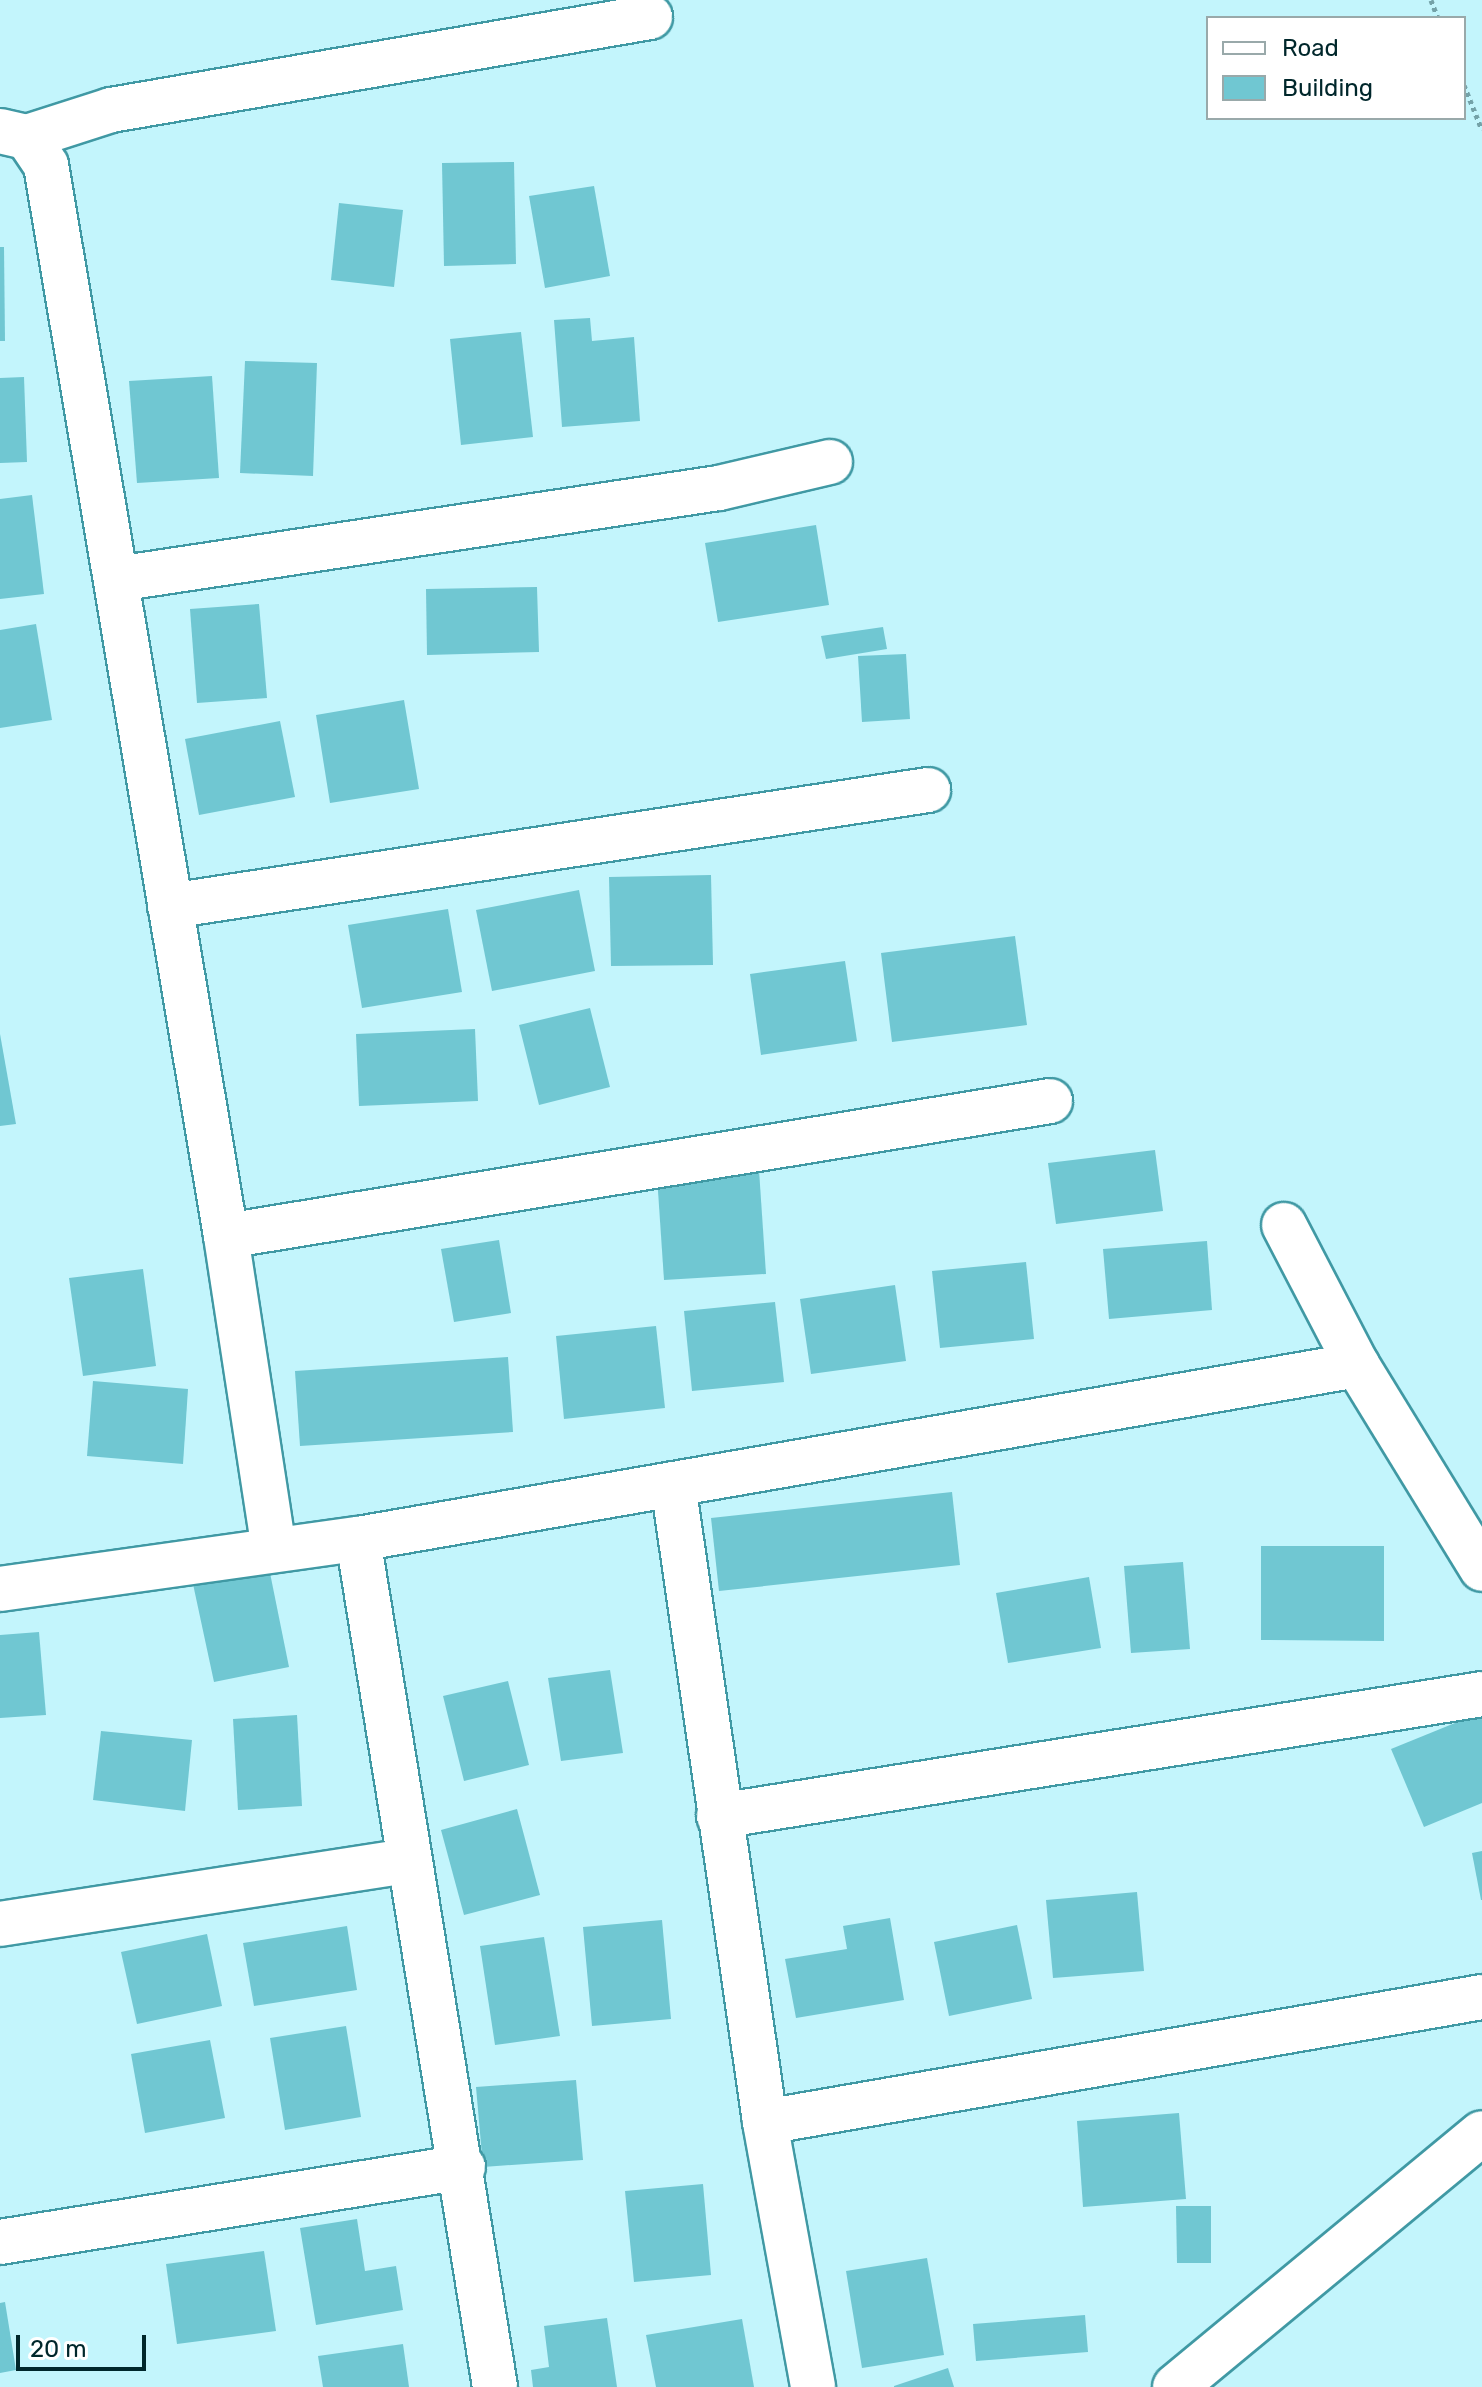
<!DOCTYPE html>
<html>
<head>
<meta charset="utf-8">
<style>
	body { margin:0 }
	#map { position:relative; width:1482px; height:2387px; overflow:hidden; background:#c3f5fc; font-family:Rubik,sans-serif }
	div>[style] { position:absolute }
	.building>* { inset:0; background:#70c7d2 }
	.path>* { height:5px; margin-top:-2.5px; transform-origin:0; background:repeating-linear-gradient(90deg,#74a2a8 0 4px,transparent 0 8px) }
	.roads { filter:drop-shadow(2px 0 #4099a4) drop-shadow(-2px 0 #4099a4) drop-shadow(0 2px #4099a4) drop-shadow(0 -2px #4099a4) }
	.minor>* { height:44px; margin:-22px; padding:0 22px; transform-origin:22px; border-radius:22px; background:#fff }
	span { translate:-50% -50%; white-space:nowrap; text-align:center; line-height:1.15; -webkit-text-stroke:7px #fff; paint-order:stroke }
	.legend { position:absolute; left:1206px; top:16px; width:260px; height:104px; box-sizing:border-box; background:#fff; border:2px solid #99a9aa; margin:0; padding:10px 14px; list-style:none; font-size:24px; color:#00272b }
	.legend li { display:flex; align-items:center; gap:16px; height:40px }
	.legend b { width:40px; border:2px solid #99a9aa }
	.scale { position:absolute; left:16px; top:2335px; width:130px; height:36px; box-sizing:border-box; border:4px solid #00272b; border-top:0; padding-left:10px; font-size:24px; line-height:28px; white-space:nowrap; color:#00272b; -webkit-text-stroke:6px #fff; paint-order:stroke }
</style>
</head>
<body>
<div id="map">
	<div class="building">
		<div style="clip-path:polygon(514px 162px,516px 264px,444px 266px,442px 163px)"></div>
		<div style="clip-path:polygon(594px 186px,610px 276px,545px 288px,529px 196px)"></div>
		<div style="clip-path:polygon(339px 203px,403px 210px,394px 287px,331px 280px)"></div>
		<div style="clip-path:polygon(0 247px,4px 247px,5px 341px,0 341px)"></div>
		<div style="clip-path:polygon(590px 318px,592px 341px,634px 337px,640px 421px,562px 427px,554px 320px)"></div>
		<div style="clip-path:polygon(521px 332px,533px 437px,461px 445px,450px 339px)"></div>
		<div style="clip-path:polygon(245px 361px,317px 363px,313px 476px,240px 473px)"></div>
		<div style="clip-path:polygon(212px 376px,219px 478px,137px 483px,129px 381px)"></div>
		<div style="clip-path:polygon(24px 377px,27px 462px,0 463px,0 378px)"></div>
		<div style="clip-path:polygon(32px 495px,44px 594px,0 599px,0 499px)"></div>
		<div style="clip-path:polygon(816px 525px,829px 605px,718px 622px,705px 543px)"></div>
		<div style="clip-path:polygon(537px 587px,539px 652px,427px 655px,426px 589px)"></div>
		<div style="clip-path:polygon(259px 604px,267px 698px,197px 703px,190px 609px)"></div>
		<div style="clip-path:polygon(36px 624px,52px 720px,0 728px,0 630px)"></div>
		<div style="clip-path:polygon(883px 627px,887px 649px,826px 659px,821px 636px)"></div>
		<div style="clip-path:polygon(906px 654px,910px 719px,862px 722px,858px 656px)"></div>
		<div style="clip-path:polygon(404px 700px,419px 789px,330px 803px,316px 715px)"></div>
		<div style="clip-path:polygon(280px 721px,295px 797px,199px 815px,185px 739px)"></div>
		<div style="clip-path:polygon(711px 875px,713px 965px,611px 966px,609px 877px)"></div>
		<div style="clip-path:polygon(579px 890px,595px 971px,492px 991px,476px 910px)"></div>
		<div style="clip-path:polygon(448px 909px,462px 992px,362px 1008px,348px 925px)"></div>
		<div style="clip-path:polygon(1015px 936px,1027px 1025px,892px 1042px,881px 953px)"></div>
		<div style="clip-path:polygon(845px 961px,857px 1041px,761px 1055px,750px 974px)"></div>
		<div style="clip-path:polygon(590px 1008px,610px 1087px,539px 1105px,519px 1025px)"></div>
		<div style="clip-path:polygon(475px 1029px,478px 1101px,359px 1106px,356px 1034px)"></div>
		<div style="clip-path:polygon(0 1034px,16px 1124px,0 1126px)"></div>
		<div style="clip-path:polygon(1155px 1150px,1163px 1211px,1056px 1224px,1048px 1163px)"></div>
		<div style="clip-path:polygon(759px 1170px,766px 1274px,664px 1280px,657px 1176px)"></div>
		<div style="clip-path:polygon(499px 1240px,511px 1313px,454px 1322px,441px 1249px)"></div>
		<div style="clip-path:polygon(1207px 1241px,1212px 1310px,1109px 1319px,1103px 1249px)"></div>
		<div style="clip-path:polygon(1026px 1262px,1034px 1339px,940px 1348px,932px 1271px)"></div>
		<div style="clip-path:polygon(143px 1269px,156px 1366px,83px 1376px,69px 1278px)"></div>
		<div style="clip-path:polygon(895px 1285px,906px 1361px,811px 1374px,800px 1299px)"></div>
		<div style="clip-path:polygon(775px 1302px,784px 1382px,692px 1391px,684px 1311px)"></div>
		<div style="clip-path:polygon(656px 1326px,665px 1408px,564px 1419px,556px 1336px)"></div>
		<div style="clip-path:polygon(508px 1357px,513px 1432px,300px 1446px,295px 1371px)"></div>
		<div style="clip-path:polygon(93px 1381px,188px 1389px,183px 1464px,87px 1456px)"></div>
		<div style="clip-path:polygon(952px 1492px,960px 1565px,719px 1591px,711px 1518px)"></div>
		<div style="clip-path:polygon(1261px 1546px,1384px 1546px,1384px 1641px,1261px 1640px)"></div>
		<div style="clip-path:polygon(1183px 1562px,1190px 1649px,1131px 1653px,1124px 1566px)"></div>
		<div style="clip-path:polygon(269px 1568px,289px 1667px,214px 1682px,193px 1584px)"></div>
		<div style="clip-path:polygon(1089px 1577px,1101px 1648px,1008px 1663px,996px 1593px)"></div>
		<div style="clip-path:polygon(39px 1632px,46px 1715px,0 1718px,0 1635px)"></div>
		<div style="clip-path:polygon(610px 1670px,623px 1753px,561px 1761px,548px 1678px)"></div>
		<div style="clip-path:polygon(508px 1681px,529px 1765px,464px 1781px,443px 1696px)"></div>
		<div style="clip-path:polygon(1482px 1712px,1482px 1803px,1424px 1827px,1391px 1749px)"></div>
		<div style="clip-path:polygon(297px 1715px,302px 1806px,238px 1810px,233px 1719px)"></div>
		<div style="clip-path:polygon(101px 1731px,192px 1740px,185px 1811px,93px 1800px)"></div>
		<div style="clip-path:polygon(517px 1809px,540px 1895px,464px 1915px,441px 1830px)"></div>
		<div style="clip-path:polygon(1482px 1851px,1482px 1900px,1481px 1900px,1472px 1853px)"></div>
		<div style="clip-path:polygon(1137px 1892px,1144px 1971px,1053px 1978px,1046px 1900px)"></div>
		<div style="clip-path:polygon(890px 1918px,904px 2000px,796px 2018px,785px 1959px,847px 1949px,843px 1926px)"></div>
		<div style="clip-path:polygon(662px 1920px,671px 2019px,592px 2026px,583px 1927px)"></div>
		<div style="clip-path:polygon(1017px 1925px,1032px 1999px,949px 2016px,934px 1942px)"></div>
		<div style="clip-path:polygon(347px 1926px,357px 1990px,254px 2006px,243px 1943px)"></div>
		<div style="clip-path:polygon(207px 1934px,222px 2006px,137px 2024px,121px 1952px)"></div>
		<div style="clip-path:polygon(544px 1937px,560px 2036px,495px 2045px,480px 1946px)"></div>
		<div style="clip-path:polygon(346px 2026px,361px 2117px,285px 2130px,270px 2038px)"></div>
		<div style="clip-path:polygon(210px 2040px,225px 2118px,145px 2133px,131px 2054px)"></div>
		<div style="clip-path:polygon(576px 2080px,583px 2160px,483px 2167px,476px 2087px)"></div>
		<div style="clip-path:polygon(1179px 2113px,1186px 2199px,1083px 2207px,1077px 2121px)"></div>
		<div style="clip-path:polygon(703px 2184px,711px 2275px,634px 2282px,625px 2191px)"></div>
		<div style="clip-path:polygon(1176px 2206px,1211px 2206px,1211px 2263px,1177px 2263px)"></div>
		<div style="clip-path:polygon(357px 2219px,365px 2271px,396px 2266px,403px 2310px,316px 2325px,300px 2228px)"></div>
		<div style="clip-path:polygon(264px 2251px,276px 2331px,177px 2344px,166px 2264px)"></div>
		<div style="clip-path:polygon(927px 2258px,944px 2355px,862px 2368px,846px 2271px)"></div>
		<div style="clip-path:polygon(5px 2302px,16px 2370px,0 2373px,0 2303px)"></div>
		<div style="clip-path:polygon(1085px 2315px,1088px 2352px,976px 2361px,973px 2324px)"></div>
		<div style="clip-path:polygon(607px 2318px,617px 2387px,533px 2387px,531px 2370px,549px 2367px,544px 2326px)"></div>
		<div style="clip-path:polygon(742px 2319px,754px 2387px,656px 2387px,646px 2335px)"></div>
		<div style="clip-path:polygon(403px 2344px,409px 2387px,323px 2387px,318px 2356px)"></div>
		<div style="clip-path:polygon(948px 2368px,954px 2387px,894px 2387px,894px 2386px)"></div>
	</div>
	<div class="path">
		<div style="left:1431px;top:0;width:19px;rotate:69deg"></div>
		<div style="left:1464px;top:85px;width:48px;rotate:68.2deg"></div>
	</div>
	<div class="roads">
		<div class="minor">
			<div style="left:0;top:131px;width:28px;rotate:13deg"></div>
			<div style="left:27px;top:137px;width:34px;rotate:56deg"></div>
			<div style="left:46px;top:165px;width:1086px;rotate:80.46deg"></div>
			<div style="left:226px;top:1236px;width:317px;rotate:81.3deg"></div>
			<div style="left:27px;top:137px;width:88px;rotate:-17.8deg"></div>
			<div style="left:111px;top:110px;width:547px;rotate:-9.79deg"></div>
			<div style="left:117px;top:579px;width:609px;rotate:-8.6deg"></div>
			<div style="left:719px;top:488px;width:114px;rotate:-13.2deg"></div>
			<div style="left:170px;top:906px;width:767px;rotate:-8.7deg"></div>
			<div style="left:1284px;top:1225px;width:158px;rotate:62.5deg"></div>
			<div style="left:1357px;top:1365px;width:239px;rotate:58.5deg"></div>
			<div style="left:226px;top:1236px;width:835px;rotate:-9.3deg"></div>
			<div style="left:673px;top:1484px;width:645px;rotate:81.79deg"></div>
			<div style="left:765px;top:2122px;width:269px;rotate:79.7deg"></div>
			<div style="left:358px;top:1539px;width:859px;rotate:80.82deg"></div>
			<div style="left:0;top:1589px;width:361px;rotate:-8deg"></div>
			<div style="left:358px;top:1539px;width:1014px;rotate:-9.88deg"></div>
			<div style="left:719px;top:1816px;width:773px;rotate:-9.08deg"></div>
			<div style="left:0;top:1924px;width:411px;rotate:-8.8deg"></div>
			<div style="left:765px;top:2122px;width:728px;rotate:-9.89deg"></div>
			<div style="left:0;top:2242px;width:469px;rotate:-9.2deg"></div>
			<div style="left:1175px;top:2387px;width:398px;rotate:-39.6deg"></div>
		</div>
	</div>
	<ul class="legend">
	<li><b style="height:10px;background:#fff"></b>Road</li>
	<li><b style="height:22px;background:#70c7d2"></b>Building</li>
	</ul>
	<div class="scale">20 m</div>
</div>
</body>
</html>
